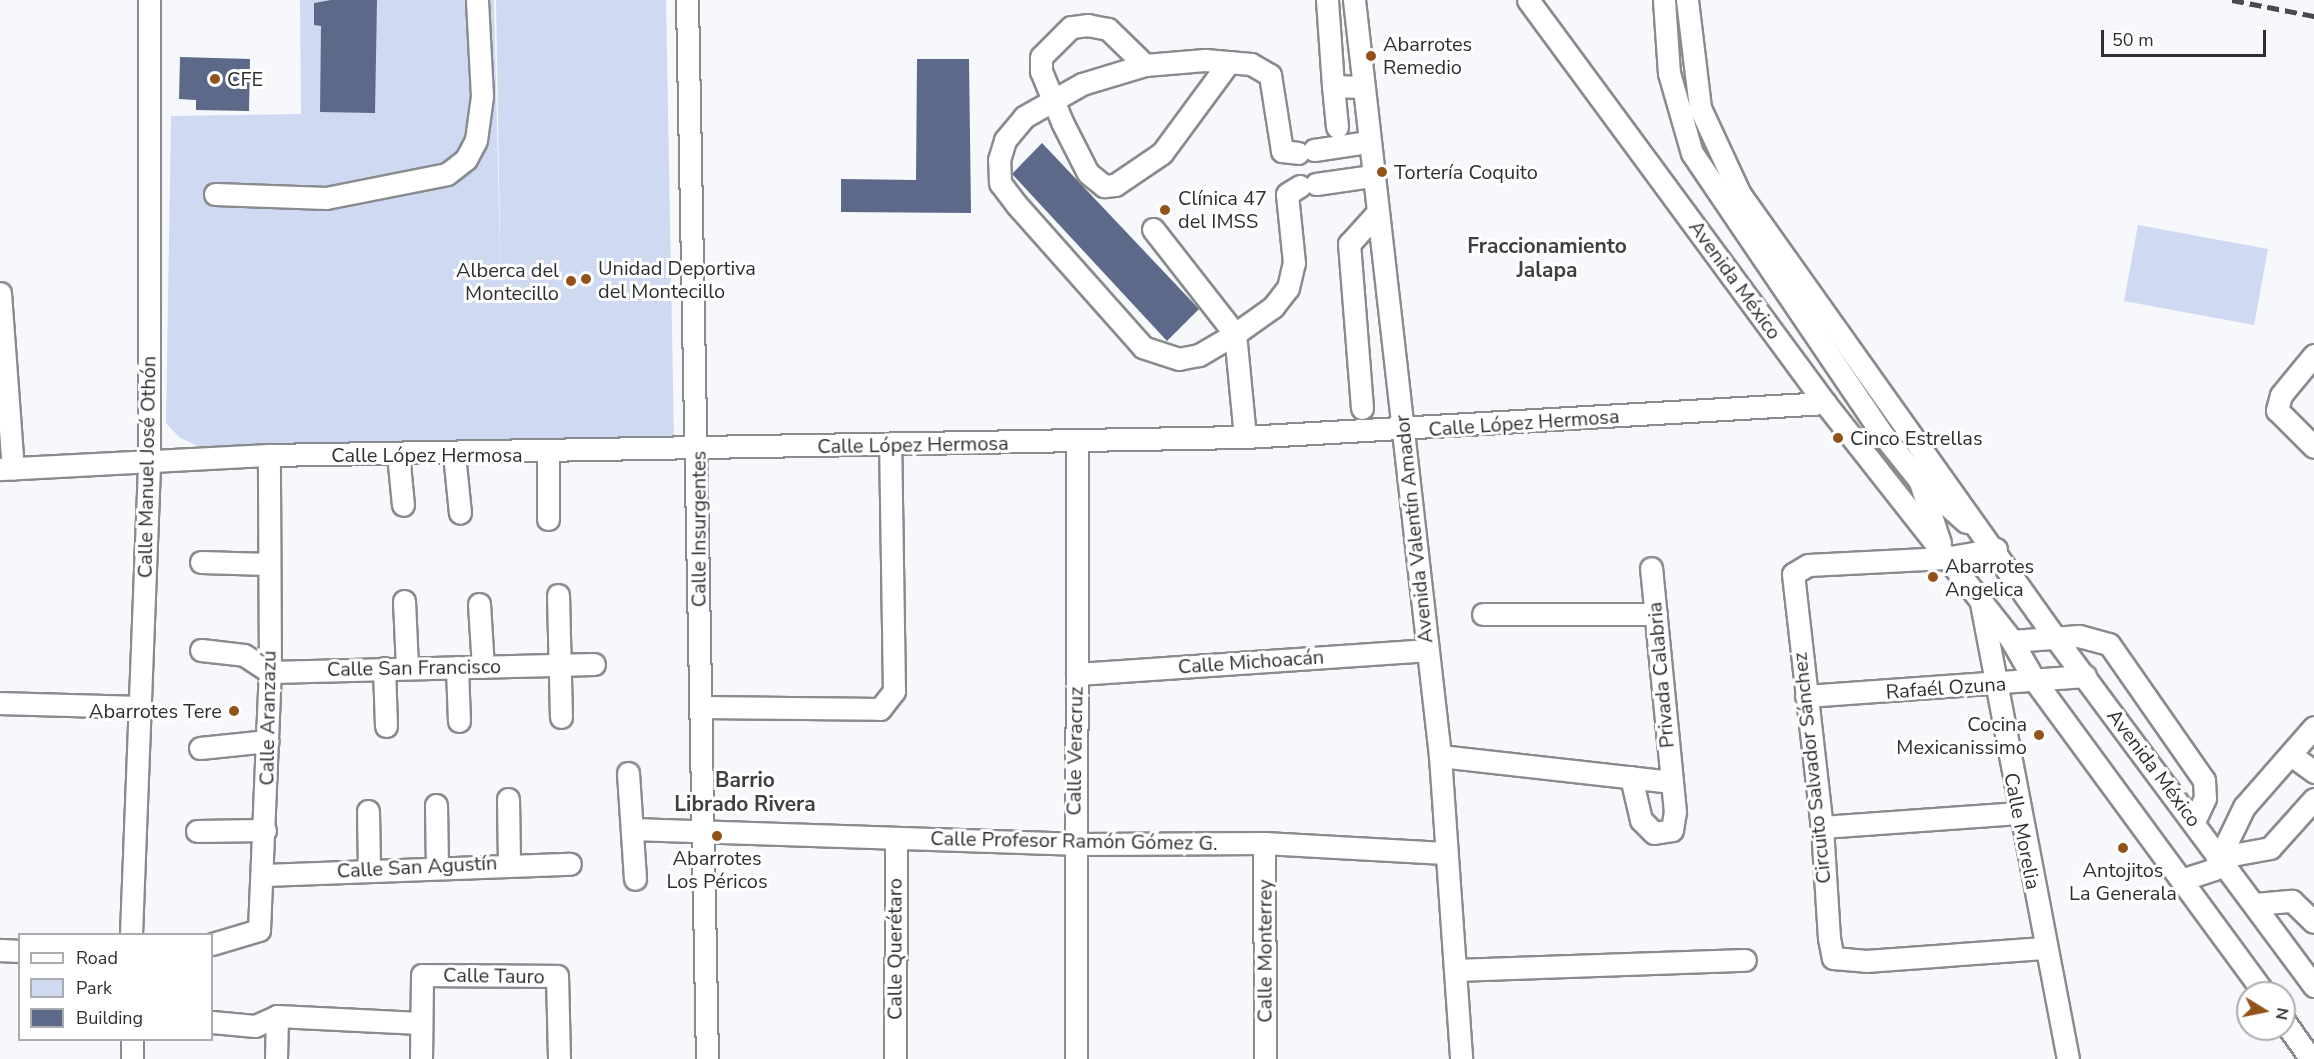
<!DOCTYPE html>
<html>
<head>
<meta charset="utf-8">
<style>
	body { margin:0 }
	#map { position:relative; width:2314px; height:1059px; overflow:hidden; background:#f6f8fc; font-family:"Nunito Sans",sans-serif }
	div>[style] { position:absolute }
	.green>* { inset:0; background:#cfd9f1 }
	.building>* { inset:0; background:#5c6988 }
	.roads { filter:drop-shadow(2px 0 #898b8e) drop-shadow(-2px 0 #898b8e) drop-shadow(0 2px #898b8e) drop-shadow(0 -2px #898b8e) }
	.minor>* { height:21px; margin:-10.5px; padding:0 10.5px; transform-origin:10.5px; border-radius:10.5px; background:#fff }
	.rail>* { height:4.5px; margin-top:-2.25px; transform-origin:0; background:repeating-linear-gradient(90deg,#494a4c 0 12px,transparent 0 18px) }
	.dots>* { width:16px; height:16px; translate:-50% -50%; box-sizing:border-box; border:3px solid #fff; border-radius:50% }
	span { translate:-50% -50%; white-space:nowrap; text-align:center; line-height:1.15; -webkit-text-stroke:6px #fff; paint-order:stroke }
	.poi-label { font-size:20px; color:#2e2f31 }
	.left { translate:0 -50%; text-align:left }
	.right { translate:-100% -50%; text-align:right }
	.street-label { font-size:20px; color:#2e2f31 }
	.neighbourhood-label { font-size:21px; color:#3f4043; font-weight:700 }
	.legend { position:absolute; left:18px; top:933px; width:195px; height:108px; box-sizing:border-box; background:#fff; border:2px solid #abacad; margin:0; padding:8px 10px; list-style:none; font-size:18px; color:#2e2f31 }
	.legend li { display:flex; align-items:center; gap:12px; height:30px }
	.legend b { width:30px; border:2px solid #abacad }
	.north { position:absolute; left:2236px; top:981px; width:60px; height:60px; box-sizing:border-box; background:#fff; border:2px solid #abacad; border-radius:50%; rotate:100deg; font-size:16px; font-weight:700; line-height:24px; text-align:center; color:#2e2f31 }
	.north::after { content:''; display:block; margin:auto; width:21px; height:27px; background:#92531a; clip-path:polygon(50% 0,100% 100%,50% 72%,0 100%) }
	.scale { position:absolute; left:2101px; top:30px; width:165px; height:27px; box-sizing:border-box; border:3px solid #2e2f31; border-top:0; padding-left:8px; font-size:18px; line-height:21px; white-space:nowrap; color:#2e2f31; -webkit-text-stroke:4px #fff; paint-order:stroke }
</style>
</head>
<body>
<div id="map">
	<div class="green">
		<div style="clip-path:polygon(300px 0,494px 0,501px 295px,496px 0,666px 0,674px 440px,201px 447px,180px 438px,166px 423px,171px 116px,301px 114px)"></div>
		<div style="clip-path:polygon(2138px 225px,2268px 249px,2254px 325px,2124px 301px)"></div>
	</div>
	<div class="building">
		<div style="clip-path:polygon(331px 0,377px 0,375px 113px,320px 112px,321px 26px,314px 25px,314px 3px)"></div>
		<div style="clip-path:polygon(180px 57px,250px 59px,249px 111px,196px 110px,196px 100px,179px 99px)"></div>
		<div style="clip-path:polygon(917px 59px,969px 59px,971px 213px,841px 212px,841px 179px,916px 180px)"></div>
		<div style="clip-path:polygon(1042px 143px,1199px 309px,1167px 341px,1012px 174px)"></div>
	</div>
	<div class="roads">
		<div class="minor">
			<div style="left:687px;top:0;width:1059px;rotate:88.92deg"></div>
			<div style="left:1327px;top:0;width:86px;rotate:86deg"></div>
			<div style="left:1333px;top:86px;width:28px;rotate:2deg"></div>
			<div style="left:1354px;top:0;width:761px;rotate:83.51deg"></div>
			<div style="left:1440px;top:756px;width:304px;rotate:86deg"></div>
			<div style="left:1528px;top:0;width:501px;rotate:53.61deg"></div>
			<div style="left:1825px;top:403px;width:303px;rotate:51.8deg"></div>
			<div style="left:2012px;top:641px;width:46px;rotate:60.1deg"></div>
			<div style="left:2035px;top:681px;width:387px;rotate:53.7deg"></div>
			<div style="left:1664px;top:0;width:73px;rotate:86.1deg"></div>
			<div style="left:1669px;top:73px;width:83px;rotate:74deg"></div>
			<div style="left:1692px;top:153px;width:341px;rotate:55.9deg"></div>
			<div style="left:1883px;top:435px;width:58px;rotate:51.3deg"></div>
			<div style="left:1919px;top:480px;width:63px;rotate:41.8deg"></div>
			<div style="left:1687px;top:0;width:109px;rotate:83.1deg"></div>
			<div style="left:1700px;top:108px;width:95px;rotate:65.1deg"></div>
			<div style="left:1740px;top:194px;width:542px;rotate:54.61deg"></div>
			<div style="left:2054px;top:636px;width:436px;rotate:53.4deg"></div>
			<div style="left:1145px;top:65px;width:52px;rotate:-135.8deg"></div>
			<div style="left:1108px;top:29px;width:20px;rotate:-169deg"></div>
			<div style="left:1088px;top:25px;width:17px;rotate:173deg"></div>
			<div style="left:1071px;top:27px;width:42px;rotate:135deg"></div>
			<div style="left:1041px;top:57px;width:14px;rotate:90deg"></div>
			<div style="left:1041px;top:71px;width:57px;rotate:67.5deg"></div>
			<div style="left:1063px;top:124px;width:55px;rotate:63deg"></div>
			<div style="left:1088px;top:173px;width:21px;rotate:39deg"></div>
			<div style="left:1104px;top:186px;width:11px;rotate:-5deg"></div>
			<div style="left:1115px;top:185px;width:57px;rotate:-34.2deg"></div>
			<div style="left:1162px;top:153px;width:113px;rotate:-53.6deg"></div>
			<div style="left:1333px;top:86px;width:41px;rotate:84.4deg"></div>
			<div style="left:1314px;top:150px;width:55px;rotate:-8.4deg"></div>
			<div style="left:1316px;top:184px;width:57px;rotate:-8.1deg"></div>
			<div style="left:215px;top:194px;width:111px;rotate:2.1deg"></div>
			<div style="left:326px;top:198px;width:123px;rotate:-11.2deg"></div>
			<div style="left:447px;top:174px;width:24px;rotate:-38deg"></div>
			<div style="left:466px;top:159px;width:21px;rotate:-62deg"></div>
			<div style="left:476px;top:140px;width:44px;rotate:-82.2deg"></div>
			<div style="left:482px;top:96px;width:96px;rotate:-93deg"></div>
			<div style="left:1153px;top:229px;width:133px;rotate:52deg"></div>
			<div style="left:1235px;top:334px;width:47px;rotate:-35.4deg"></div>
			<div style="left:1273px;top:307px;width:24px;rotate:-52deg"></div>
			<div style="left:1288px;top:288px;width:26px;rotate:-77deg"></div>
			<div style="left:1294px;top:263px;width:69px;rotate:-95.8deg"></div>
			<div style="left:1287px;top:194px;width:15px;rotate:-32deg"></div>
			<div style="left:0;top:293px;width:176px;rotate:85.8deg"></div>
			<div style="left:2314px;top:355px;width:52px;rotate:129.5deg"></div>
			<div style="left:2281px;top:395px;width:16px;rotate:105deg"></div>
			<div style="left:2277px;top:410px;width:52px;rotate:45deg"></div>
			<div style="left:1362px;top:408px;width:165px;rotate:-94.5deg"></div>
			<div style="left:1349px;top:244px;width:42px;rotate:-47.9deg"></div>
			<div style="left:1245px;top:437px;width:103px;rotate:-95.5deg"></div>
			<div style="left:1235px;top:334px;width:42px;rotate:149.7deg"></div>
			<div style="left:1199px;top:355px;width:20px;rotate:169deg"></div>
			<div style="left:1179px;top:359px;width:38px;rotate:-162deg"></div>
			<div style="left:1143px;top:347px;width:191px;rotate:-131.6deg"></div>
			<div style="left:1016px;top:204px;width:26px;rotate:-127deg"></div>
			<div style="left:1000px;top:183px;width:23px;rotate:-92deg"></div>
			<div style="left:999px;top:160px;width:21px;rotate:-73deg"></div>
			<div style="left:1005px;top:140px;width:30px;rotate:-50deg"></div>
			<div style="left:1024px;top:117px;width:67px;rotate:-29.6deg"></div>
			<div style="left:1082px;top:84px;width:66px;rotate:-16.8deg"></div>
			<div style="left:1145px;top:65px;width:60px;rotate:-4.8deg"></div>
			<div style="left:1205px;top:60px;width:46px;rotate:5deg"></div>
			<div style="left:1251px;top:64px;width:22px;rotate:30deg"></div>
			<div style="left:1270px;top:75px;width:77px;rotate:81deg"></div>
			<div style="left:1282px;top:151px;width:16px;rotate:7deg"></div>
			<div style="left:398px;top:454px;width:51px;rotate:84.4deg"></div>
			<div style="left:454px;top:454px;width:59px;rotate:84.2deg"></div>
			<div style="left:548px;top:454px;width:65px;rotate:90deg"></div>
			<div style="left:0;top:469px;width:269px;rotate:-3deg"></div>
			<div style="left:269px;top:455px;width:976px;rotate:-1.06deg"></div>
			<div style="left:1245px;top:437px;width:581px;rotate:-3.35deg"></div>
			<div style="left:1920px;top:482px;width:64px;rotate:71.8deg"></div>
			<div style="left:1996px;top:549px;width:52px;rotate:170deg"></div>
			<div style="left:1945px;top:558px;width:137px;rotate:177.1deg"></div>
			<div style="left:1808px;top:565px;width:17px;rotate:149deg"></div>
			<div style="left:1793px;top:574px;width:255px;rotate:83.5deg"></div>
			<div style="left:1822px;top:827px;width:111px;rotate:86.4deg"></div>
			<div style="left:1829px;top:938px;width:20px;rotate:79deg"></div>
			<div style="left:1833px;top:958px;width:33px;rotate:5deg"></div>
			<div style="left:1866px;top:961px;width:178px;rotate:-4.2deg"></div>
			<div style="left:201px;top:562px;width:67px;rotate:1.7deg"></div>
			<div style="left:558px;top:595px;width:122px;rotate:88.6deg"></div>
			<div style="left:404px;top:601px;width:66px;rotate:87.4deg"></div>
			<div style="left:1981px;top:603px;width:464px;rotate:79.2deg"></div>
			<div style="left:479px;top:604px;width:63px;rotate:86.4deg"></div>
			<div style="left:1483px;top:614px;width:173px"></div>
			<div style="left:2012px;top:641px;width:67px;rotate:-4.3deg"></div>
			<div style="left:2079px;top:636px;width:31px;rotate:15deg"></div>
			<div style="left:2109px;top:644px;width:166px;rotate:55.1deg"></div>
			<div style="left:2204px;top:780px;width:18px;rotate:87deg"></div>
			<div style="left:2205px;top:798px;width:26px;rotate:115deg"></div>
			<div style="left:201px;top:650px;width:43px;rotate:6.6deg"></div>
			<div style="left:244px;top:655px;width:31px;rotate:33deg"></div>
			<div style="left:270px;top:672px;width:324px;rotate:-1.4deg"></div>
			<div style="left:457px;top:667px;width:54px;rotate:87.9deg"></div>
			<div style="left:384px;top:668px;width:58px;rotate:88deg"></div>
			<div style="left:1077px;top:674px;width:350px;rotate:-3.9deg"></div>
			<div style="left:1806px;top:696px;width:280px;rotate:-4.1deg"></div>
			<div style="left:0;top:703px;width:140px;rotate:1.6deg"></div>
			<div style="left:701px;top:707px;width:179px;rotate:0.6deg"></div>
			<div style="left:880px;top:709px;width:23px;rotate:-52deg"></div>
			<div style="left:894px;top:691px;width:247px;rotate:-90.9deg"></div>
			<div style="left:200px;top:748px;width:68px;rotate:-5.9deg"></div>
			<div style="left:2291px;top:755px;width:29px;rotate:36deg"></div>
			<div style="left:1440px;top:756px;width:231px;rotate:6.4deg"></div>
			<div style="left:628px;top:773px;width:106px;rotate:86.2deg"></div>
			<div style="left:1631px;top:777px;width:44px;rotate:76.9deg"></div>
			<div style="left:1641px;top:820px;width:18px;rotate:45deg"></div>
			<div style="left:1654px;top:833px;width:18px;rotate:-9deg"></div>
			<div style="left:1672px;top:830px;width:18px;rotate:-81deg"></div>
			<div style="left:1675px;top:812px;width:245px;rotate:-95.6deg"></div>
			<div style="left:508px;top:799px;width:64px;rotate:89.1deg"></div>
			<div style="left:436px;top:805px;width:61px;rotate:89.1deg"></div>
			<div style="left:368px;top:811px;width:59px;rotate:89deg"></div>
			<div style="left:1822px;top:827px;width:197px;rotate:-4.1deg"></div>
			<div style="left:632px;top:829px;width:442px;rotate:1.9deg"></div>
			<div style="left:1074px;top:844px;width:190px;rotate:-0.3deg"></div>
			<div style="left:1264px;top:843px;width:181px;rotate:3.2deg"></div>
			<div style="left:197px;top:831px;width:68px;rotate:-0.8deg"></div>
			<div style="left:1264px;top:843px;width:216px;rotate:89.7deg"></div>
			<div style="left:2221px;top:857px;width:50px;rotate:-10.4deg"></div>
			<div style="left:2270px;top:848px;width:66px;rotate:-48.1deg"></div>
			<div style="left:264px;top:875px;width:306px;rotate:-2.1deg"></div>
			<div style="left:2184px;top:879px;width:32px;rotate:-18deg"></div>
			<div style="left:2214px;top:869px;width:69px;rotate:-64.2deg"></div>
			<div style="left:2244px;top:807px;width:106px;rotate:-48.8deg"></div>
			<div style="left:2255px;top:904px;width:37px;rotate:-5deg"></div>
			<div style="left:2292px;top:901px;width:30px;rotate:44deg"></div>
			<div style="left:131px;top:934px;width:469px;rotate:-87.8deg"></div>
			<div style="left:149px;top:465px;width:465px;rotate:-90deg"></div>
			<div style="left:212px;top:944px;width:49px;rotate:-16.6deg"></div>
			<div style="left:259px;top:930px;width:258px;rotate:-87.6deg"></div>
			<div style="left:270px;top:672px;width:217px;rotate:-90.3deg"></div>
			<div style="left:0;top:950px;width:20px;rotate:3deg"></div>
			<div style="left:1455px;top:970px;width:290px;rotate:-2deg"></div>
			<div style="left:2284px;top:1021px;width:47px;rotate:54.6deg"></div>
			<div style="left:212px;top:1022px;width:43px;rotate:5.3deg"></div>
			<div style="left:255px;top:1026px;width:24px;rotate:-24deg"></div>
			<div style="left:277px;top:1016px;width:143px;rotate:2.8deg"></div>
			<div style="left:132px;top:1059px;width:19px;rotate:-90deg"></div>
			<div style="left:276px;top:1059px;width:43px;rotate:-88.7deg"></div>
			<div style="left:421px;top:1059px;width:84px;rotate:-89.3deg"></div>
			<div style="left:422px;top:975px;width:135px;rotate:0.4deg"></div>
			<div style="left:557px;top:976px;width:83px;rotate:88.6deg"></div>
			<div style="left:895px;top:1059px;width:221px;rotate:-89.7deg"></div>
			<div style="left:1076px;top:1059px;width:617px;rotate:-89.91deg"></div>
		</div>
	</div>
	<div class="rail">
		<div style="left:2232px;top:0;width:84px;rotate:11deg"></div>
	</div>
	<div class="dots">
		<div style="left:1371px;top:56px;background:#92531a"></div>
		<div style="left:215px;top:79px;background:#92531a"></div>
		<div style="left:1382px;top:172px;background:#92531a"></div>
		<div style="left:1165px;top:210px;background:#92531a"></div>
		<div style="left:586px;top:279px;background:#92531a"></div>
		<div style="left:571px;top:281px;background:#92531a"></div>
		<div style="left:1838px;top:438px;background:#92531a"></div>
		<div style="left:1933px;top:577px;background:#92531a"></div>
		<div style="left:234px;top:711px;background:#92531a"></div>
		<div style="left:2039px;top:735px;background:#92531a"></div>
		<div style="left:717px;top:836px;background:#92531a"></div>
		<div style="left:2123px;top:848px;background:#92531a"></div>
	</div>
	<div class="poi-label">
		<span class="left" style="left:1383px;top:56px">Abarrotes<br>Remedio</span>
		<span class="left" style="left:227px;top:79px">CFE</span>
		<span class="left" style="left:1394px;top:172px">Tortería Coquito</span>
		<span class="left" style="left:1178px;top:210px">Clínica 47<br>del IMSS</span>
		<span class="left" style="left:598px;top:280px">Unidad Deportiva<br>del Montecillo</span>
		<span class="right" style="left:559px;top:282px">Alberca del<br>Montecillo</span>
		<span class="left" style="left:1850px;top:438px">Cinco Estrellas</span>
		<span class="left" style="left:1945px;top:578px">Abarrotes<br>Angelica</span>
		<span class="right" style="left:222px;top:711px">Abarrotes Tere</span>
		<span class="right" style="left:2027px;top:736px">Cocina<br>Mexicanissimo</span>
		<span style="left:717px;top:870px">Abarrotes<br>Los Péricos</span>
		<span style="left:2123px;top:882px">Antojitos<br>La Generala</span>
	</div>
	<div class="street-label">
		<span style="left:1735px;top:280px;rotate:54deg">Avenida México</span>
		<span style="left:1524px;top:423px;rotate:-4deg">Calle López Hermosa</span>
		<span style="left:913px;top:445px;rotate:-1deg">Calle López Hermosa</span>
		<span style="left:427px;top:455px">Calle López Hermosa</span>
		<span style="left:147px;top:467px;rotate:-89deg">Calle Manuel José Othón</span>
		<span style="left:699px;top:529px;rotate:-90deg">Calle Insurgentes</span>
		<span style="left:1414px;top:529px;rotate:-96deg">Avenida Valentín Amador</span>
		<span style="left:1251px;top:662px;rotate:-4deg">Calle Michoacán</span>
		<span style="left:414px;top:668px;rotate:-1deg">Calle San Francisco</span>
		<span style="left:1661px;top:675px;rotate:-95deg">Privada Calabria</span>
		<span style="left:1946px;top:688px;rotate:-4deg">Rafaél Ozuna</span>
		<span style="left:268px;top:718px;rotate:-89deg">Calle Aranzazú</span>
		<span style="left:1075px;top:751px;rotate:-89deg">Calle Veracruz</span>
		<span style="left:1812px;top:768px;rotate:-96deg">Circuito Salvador Sánchez</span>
		<span style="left:2154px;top:768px;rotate:53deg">Avenida México</span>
		<span style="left:2022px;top:831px;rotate:79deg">Calle Morelia</span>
		<span style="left:1074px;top:841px;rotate:1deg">Calle Profesor Ramón Gómez G.</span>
		<span style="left:417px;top:867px;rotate:-3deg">Calle San Agustín</span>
		<span style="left:895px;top:949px;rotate:-90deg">Calle Querétaro</span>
		<span style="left:1265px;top:951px;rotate:-90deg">Calle Monterrey</span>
		<span style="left:494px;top:976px;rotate:1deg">Calle Tauro</span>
	</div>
	<div class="neighbourhood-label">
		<span style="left:1547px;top:258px">Fraccionamiento<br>Jalapa</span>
		<span style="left:745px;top:792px">Barrio<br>Librado Rivera</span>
	</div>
	<ul class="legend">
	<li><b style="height:8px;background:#fff"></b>Road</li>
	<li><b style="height:16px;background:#cfd9f1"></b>Park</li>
	<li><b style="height:16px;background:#5c6988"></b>Building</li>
	</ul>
	<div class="north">N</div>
	<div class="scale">50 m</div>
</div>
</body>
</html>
